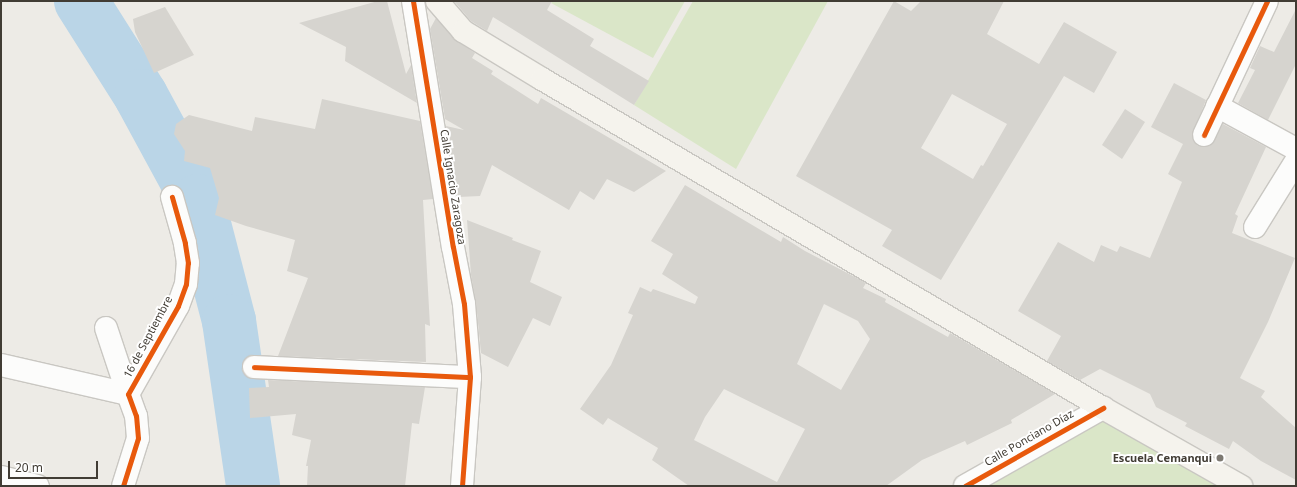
<!DOCTYPE html>
<html>
<head>
<meta charset="utf-8">
<style>
	body { margin:0 }
	#map { position:relative; width:1297px; height:487px; overflow:hidden; background:#edebe6; font-family:"Noto Sans",sans-serif }
	div>[style] { position:absolute }
	.green>* { inset:0; background:#dae6c8 }
	.river>* { height:54px; margin:-27px; padding:0 27px; transform-origin:27px; border-radius:27px; background:#bad5e7 }
	.building>* { inset:0; background:#d6d4cf }
	.roads { filter:drop-shadow(1px 0 #c9c7c2) drop-shadow(-1px 0 #c9c7c2) drop-shadow(0 1px #c9c7c2) drop-shadow(0 -1px #c9c7c2) }
	.minor>* { height:22px; margin:-11px; padding:0 11px; transform-origin:11px; border-radius:11px; background:#fcfcfb }
	.secondary>* { height:22px; margin:-11px; padding:0 11px; transform-origin:11px; border-radius:11px; background:#f5f3ed }
	.cycleway>* { height:5px; margin:-2.5px; padding:0 2.5px; transform-origin:2.5px; border-radius:2.5px; background:#e8590c }
	.dots>* { width:11px; height:11px; translate:-50% -50%; box-sizing:border-box; border:2px solid #fff; border-radius:50% }
	span { translate:-50% -50%; white-space:nowrap; text-align:center; line-height:1.15; -webkit-text-stroke:4px #fff; paint-order:stroke }
	.street-label { font-size:11px; color:#413c34 }
	.poi-label { font-size:11px; color:#413c34; font-weight:700 }
	.right { translate:-100% -50%; text-align:right }
	.frame { position:absolute; inset:0; border:2px solid #413c34; pointer-events:none }
	.scale { position:absolute; left:8px; top:461px; width:90px; height:18px; box-sizing:border-box; border:2px solid #413c34; border-top:0; padding-left:5px; font-size:12px; line-height:14px; white-space:nowrap; color:#413c34; -webkit-text-stroke:3px #fff; paint-order:stroke }
</style>
</head>
<body>
<div id="map">
	<div class="green">
		<div style="clip-path:polygon(553px 1px,685px 1px,653px 58px,551px 3px)"></div>
		<div style="clip-path:polygon(693px 1px,828px 1px,736px 169px,634px 105px)"></div>
		<div style="clip-path:polygon(1099px 416px,1251px 486px,978px 486px)"></div>
	</div>
	<div class="river">
		<div style="left:81px;top:1px;width:112px;rotate:57.7deg"></div>
		<div style="left:141px;top:96px;width:119px;rotate:61.5deg"></div>
		<div style="left:198px;top:201px;width:124px;rotate:75.5deg"></div>
		<div style="left:229px;top:321px;width:167px;rotate:81.7deg"></div>
	</div>
	<div class="building">
		<div style="clip-path:polygon(378px 1px,387px 1px,406px 74px,411px 65px,417px 103px,345px 61px,346px 47px,299px 23px)"></div>
		<div style="clip-path:polygon(454px 1px,552px 1px,547px 10px,594px 39px,590px 46px,649px 81px,634px 105px,493px 17px,487px 31px,471px 21px)"></div>
		<div style="clip-path:polygon(evenodd,894px 1px,911px 11px,921px 1px,1004px 1px,987px 34px,1039px 64px,1064px 22px,1117px 52px,1094px 93px,1064px 76px,941px 280px,882px 246px,892px 230px,796px 176px,894px 1px,952px 94px,1007px 124px,983px 166px,981px 165px,973px 179px,921px 148px,952px 94px)"></div>
		<div style="clip-path:polygon(165px 7px,194px 55px,154px 73px,135px 32px,133px 19px)"></div>
		<div style="clip-path:polygon(1296px 9px,1296px 64px,1268px 120px,1238px 103px,1255px 70px,1250px 68px,1260px 46px,1274px 52px)"></div>
		<div style="clip-path:polygon(436px 18px,454px 39px,475px 53px,472px 58px,493px 71px,491px 74px,538px 104px,541px 98px,666px 171px,634px 192px,607px 179px,594px 200px,580px 191px,569px 210px,492px 165px,480px 196px,458px 197px,446px 126px,464px 130px,445px 119px,430px 29px)"></div>
		<div style="clip-path:polygon(1174px 83px,1206px 100px,1192px 136px,1194px 142px,1198px 146px,1205px 147px,1211px 145px,1223px 124px,1266px 147px,1235px 214px,1238px 216px,1232px 233px,1295px 258px,1268px 322px,1240px 378px,1265px 391px,1261px 397px,1296px 428px,1296px 480px,1261px 461px,1233px 441px,1229px 449px,1185px 426px,1187px 423px,1156px 407px,1150px 394px,1100px 369px,1080px 380px,1047px 361px,1061px 336px,1018px 311px,1058px 242px,1094px 262px,1101px 245px,1117px 252px,1120px 246px,1150px 258px,1182px 182px,1168px 174px,1183px 144px,1151px 127px)"></div>
		<div style="clip-path:polygon(322px 99px,420px 121px,433px 199px,423px 200px,430px 326px,425px 324px,426px 362px,278px 356px,308px 278px,287px 271px,295px 240px,246px 226px,215px 215px,219px 198px,210px 168px,184px 161px,185px 151px,174px 134px,176px 124px,189px 115px,252px 131px,255px 117px,315px 129px)"></div>
		<div style="clip-path:polygon(1125px 109px,1145px 122px,1122px 159px,1102px 145px)"></div>
		<div style="clip-path:polygon(evenodd,685px 185px,781px 242px,783px 237px,805px 251px,855px 277px,866px 283px,863px 288px,886px 299px,885px 302px,948px 337px,950px 333px,1055px 394px,1011px 420px,1012px 423px,967px 445px,965px 441px,922px 460px,886px 486px,689px 486px,652px 460px,658px 448px,608px 418px,603px 425px,580px 409px,611px 365px,633px 315px,628px 313px,640px 287px,651px 292px,653px 289px,695px 304px,698px 297px,662px 274px,673px 254px,651px 241px,685px 185px,824px 304px,858px 321px,870px 339px,841px 390px,797px 364px,824px 304px,685px 185px,724px 389px,805px 429px,777px 482px,694px 440px,705px 417px,724px 389px)"></div>
		<div style="clip-path:polygon(467px 220px,513px 238px,512px 240px,541px 251px,530px 282px,562px 297px,550px 326px,533px 318px,508px 367px,481px 353px,476px 303px,471px 275px)"></div>
		<div style="clip-path:polygon(268px 380px,425px 387px,419px 424px,412px 423px,405px 486px,307px 486px,308px 466px,306px 466px,311px 440px,292px 435px,296px 414px,250px 418px,249px 388px,269px 387px)"></div>
	</div>
	<div class="roads">
		<div class="minor">
			<div style="left:413px;top:1px;width:249px;rotate:80.8deg"></div>
			<div style="left:453px;top:247px;width:58px;rotate:79.1deg"></div>
			<div style="left:464px;top:304px;width:73px;rotate:85.3deg"></div>
			<div style="left:470px;top:377px;width:109px;rotate:94.2deg"></div>
			<div style="left:1217px;top:106px;width:90px;rotate:28.6deg"></div>
			<div style="left:1204px;top:135px;width:148px;rotate:-64.8deg"></div>
			<div style="left:1255px;top:227px;width:78px;rotate:-58.2deg"></div>
			<div style="left:106px;top:328px;width:70px;rotate:71.6deg"></div>
			<div style="left:1px;top:365px;width:130px;rotate:12.9deg"></div>
			<div style="left:254px;top:367px;width:216px;rotate:2.7deg"></div>
			<div style="left:1px;top:477px;width:38px;rotate:14deg"></div>
			<div style="left:123px;top:486px;width:50px;rotate:-72.6deg"></div>
			<div style="left:138px;top:438px;width:22px;rotate:-95deg"></div>
			<div style="left:136px;top:416px;width:23px;rotate:-110deg"></div>
			<div style="left:128px;top:394px;width:101px;rotate:-60.4deg"></div>
			<div style="left:178px;top:306px;width:23px;rotate:-70deg"></div>
			<div style="left:186px;top:284px;width:21px;rotate:-85deg"></div>
			<div style="left:188px;top:263px;width:20px;rotate:-99deg"></div>
			<div style="left:185px;top:243px;width:48px;rotate:-105.8deg"></div>
			<div style="left:965px;top:486px;width:159px;rotate:-29.5deg"></div>
		</div>
		<div class="secondary">
			<div style="left:437px;top:1px;width:40px;rotate:49deg"></div>
			<div style="left:463px;top:31px;width:92px;rotate:31.3deg"></div>
			<div style="left:542px;top:79px;width:650px;rotate:30.39deg"></div>
			<div style="left:1103px;top:408px;width:159px;rotate:29.5deg"></div>
		</div>
	</div>
	<div class="cycleway">
		<div style="left:413px;top:1px;width:249px;rotate:80.8deg"></div>
		<div style="left:453px;top:247px;width:58px;rotate:79.1deg"></div>
		<div style="left:464px;top:304px;width:73px;rotate:85.3deg"></div>
		<div style="left:470px;top:377px;width:109px;rotate:94.2deg"></div>
		<div style="left:1204px;top:135px;width:148px;rotate:-64.8deg"></div>
		<div style="left:254px;top:367px;width:216px;rotate:2.7deg"></div>
		<div style="left:123px;top:486px;width:50px;rotate:-72.6deg"></div>
		<div style="left:138px;top:438px;width:22px;rotate:-95deg"></div>
		<div style="left:136px;top:416px;width:23px;rotate:-110deg"></div>
		<div style="left:128px;top:394px;width:101px;rotate:-60.4deg"></div>
		<div style="left:178px;top:306px;width:23px;rotate:-70deg"></div>
		<div style="left:186px;top:284px;width:21px;rotate:-85deg"></div>
		<div style="left:188px;top:263px;width:20px;rotate:-99deg"></div>
		<div style="left:185px;top:243px;width:48px;rotate:-105.8deg"></div>
		<div style="left:965px;top:486px;width:159px;rotate:-29.5deg"></div>
	</div>
	<div class="dots">
		<div style="left:1220px;top:458px;background:#7d7972"></div>
	</div>
	<div class="street-label">
		<span style="left:453px;top:187px;rotate:81deg">Calle Ignacio Zaragoza</span>
		<span style="left:148px;top:337px;rotate:-62deg">16 de Septiembre</span>
		<span style="left:1029px;top:438px;rotate:-30deg">Calle Ponciano Díaz</span>
	</div>
	<div class="poi-label">
		<span class="right" style="left:1212px;top:458px">Escuela Cemanqui</span>
	</div>
	<div class="frame"></div>
	<div class="scale">20 m</div>
</div>
</body>
</html>
